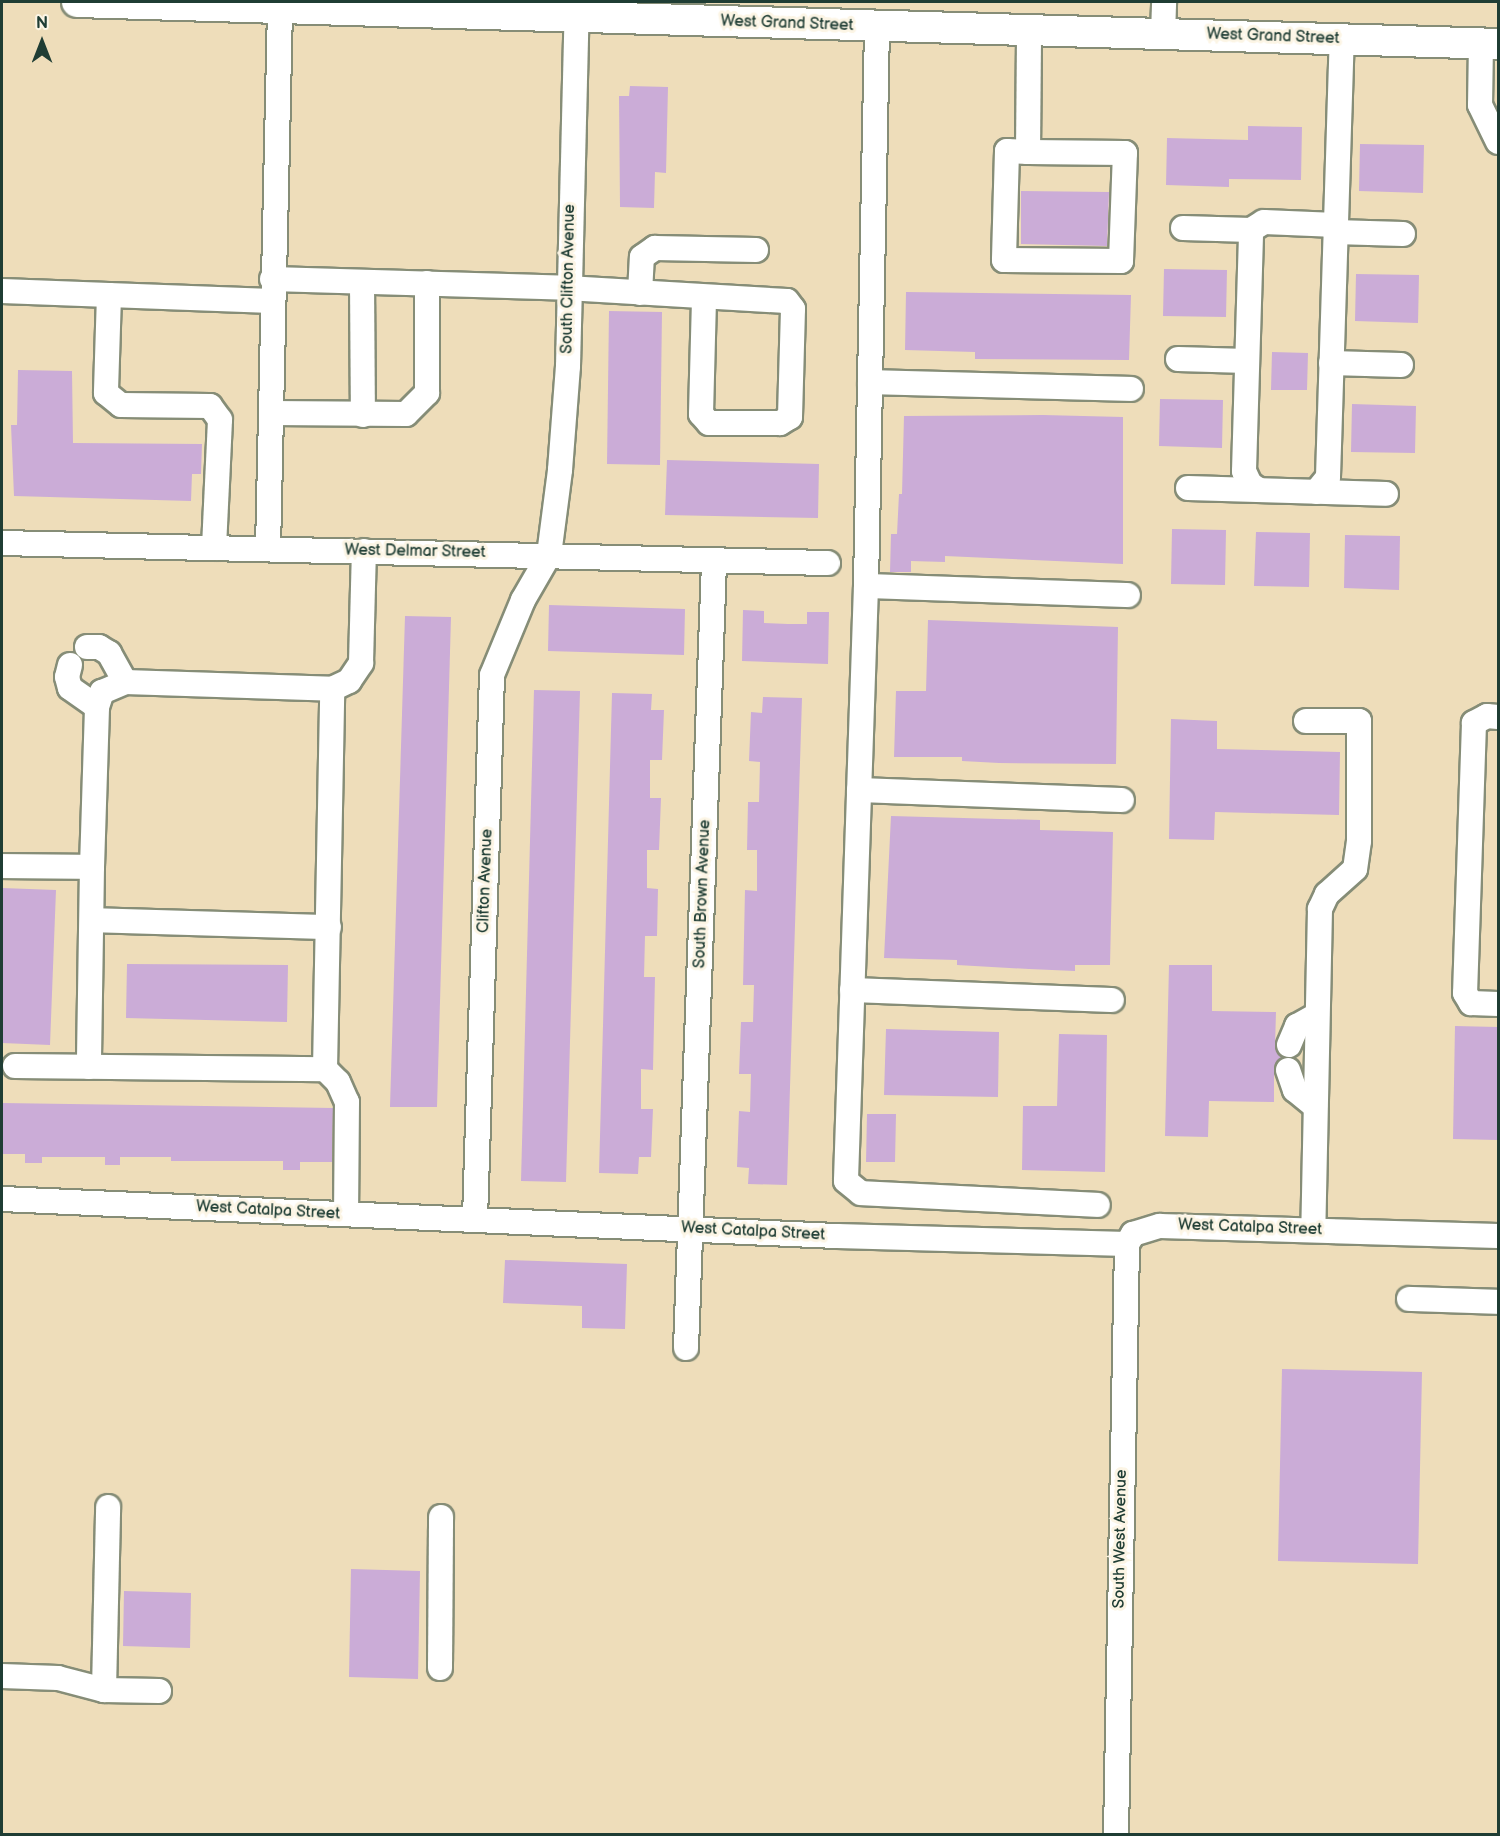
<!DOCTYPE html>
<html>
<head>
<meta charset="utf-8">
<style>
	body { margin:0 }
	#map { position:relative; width:1500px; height:1836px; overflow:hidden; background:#eeddba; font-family:"Balsamiq Sans",sans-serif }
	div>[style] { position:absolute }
	.building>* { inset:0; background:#cbacd7 }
	.roads { filter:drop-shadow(2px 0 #868d77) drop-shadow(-2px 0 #868d77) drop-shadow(0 2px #868d77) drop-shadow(0 -2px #868d77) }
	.minor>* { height:24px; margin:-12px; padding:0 12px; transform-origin:12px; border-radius:12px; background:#fff }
	.major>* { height:30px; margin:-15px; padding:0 15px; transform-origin:15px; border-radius:15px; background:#fff }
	span { translate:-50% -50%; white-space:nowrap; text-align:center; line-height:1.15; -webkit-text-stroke:6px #fcf5e5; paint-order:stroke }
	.street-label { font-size:16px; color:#1f3d34 }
	.frame { position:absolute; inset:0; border:3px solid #1f3d34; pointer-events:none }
	.north { position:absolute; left:12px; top:12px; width:60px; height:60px; -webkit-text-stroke:4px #fcf5e5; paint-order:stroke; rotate:0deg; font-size:16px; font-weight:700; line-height:24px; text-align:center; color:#1f3d34 }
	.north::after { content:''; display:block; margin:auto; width:21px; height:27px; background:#1f3d34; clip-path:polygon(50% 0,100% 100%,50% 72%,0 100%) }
</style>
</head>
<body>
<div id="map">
	<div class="building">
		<div style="clip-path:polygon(630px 86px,668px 87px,666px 173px,655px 172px,654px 208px,620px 207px,619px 96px,629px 96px)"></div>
		<div style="clip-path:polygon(1248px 126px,1302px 127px,1301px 180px,1229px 179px,1229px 187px,1166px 185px,1167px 138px,1248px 140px)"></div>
		<div style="clip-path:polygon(1360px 144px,1424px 145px,1423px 193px,1359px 191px)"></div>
		<div style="clip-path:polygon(1021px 191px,1109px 192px,1107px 246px,1021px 244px)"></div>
		<div style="clip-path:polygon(1164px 269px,1227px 270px,1226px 317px,1163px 316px)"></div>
		<div style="clip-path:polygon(1356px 274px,1419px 275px,1418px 323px,1355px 321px)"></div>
		<div style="clip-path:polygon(906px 292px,1131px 295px,1129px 360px,975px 359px,975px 352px,905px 350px)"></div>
		<div style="clip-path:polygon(609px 311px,662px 312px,660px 465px,607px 464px)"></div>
		<div style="clip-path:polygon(1272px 352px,1308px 353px,1307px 390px,1271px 390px)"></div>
		<div style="clip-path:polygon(18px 370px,72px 371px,73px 443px,202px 444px,201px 474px,192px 474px,191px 501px,14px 496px,11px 425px,17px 425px)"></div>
		<div style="clip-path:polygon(1160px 399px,1223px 400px,1222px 448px,1159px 446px)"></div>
		<div style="clip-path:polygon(1352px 404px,1416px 406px,1415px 453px,1351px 452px)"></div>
		<div style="clip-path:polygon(1043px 415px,1123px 417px,1123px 564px,945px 556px,945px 562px,911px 561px,911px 572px,890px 572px,891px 534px,897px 534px,899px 494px,902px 494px,904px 416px)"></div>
		<div style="clip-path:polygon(667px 460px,819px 464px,818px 518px,665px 515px)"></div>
		<div style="clip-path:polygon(1172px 529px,1226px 530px,1225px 585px,1171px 584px)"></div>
		<div style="clip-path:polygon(1256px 532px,1310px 533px,1309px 587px,1254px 586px)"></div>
		<div style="clip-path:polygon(1345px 535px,1400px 536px,1399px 590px,1344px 588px)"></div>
		<div style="clip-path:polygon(549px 605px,685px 609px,684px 655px,548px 651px)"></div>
		<div style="clip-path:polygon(743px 610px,764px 611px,764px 623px,788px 624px,807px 624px,807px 612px,829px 612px,828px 664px,742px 661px)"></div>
		<div style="clip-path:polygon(405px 616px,451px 617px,437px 1107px,390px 1107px)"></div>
		<div style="clip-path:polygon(928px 620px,1118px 627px,1116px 764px,999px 763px,962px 761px,962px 757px,894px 757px,896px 691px,926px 691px)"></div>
		<div style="clip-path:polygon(534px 690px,580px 691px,566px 1182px,521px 1181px)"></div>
		<div style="clip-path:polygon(612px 693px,652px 694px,651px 710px,664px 710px,662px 760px,650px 760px,650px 798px,661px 798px,659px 850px,647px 850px,647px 888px,658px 889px,657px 936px,645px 936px,644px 977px,655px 977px,653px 1070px,641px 1069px,641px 1109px,653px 1109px,651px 1157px,639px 1157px,638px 1174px,599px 1173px)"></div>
		<div style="clip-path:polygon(763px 697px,802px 698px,787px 1185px,748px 1184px,749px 1168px,737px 1167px,739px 1111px,750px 1112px,751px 1074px,739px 1074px,741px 1022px,753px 1022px,754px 985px,743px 985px,745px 890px,757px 891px,757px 850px,747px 850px,748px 802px,759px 802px,760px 762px,749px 761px,751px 712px,762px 713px)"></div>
		<div style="clip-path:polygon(1171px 719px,1217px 721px,1217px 749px,1340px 752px,1339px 815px,1215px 812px,1214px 840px,1169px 839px)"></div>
		<div style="clip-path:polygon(891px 816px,1040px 820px,1040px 830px,1113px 832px,1110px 965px,1075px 965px,1075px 971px,1029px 969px,957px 965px,957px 960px,884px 958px)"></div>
		<div style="clip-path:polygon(2px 888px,56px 890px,50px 1045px,2px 1043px)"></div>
		<div style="clip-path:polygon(127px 964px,288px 965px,287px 1022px,126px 1018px)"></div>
		<div style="clip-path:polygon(1169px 965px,1212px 965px,1212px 1011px,1276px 1012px,1275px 1047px,1282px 1057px,1274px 1067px,1274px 1102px,1209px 1101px,1208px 1137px,1165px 1136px)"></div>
		<div style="clip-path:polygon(1455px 1026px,1498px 1027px,1498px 1140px,1453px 1139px)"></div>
		<div style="clip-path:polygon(886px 1029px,999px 1032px,998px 1097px,884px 1095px)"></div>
		<div style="clip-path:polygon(1059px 1034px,1107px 1035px,1105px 1172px,1022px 1170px,1023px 1106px,1057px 1106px)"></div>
		<div style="clip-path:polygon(2px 1103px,333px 1108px,332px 1162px,300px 1162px,300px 1170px,283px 1170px,283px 1161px,171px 1161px,171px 1157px,120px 1157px,120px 1165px,105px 1165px,105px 1157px,42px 1157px,42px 1163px,25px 1163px,25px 1154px,2px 1154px)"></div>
		<div style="clip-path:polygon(867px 1114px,896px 1114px,895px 1162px,866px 1162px)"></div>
		<div style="clip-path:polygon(505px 1260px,627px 1264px,625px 1329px,582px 1328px,582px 1306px,503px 1303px)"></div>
		<div style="clip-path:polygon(1282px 1369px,1422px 1372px,1418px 1564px,1278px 1561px)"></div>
		<div style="clip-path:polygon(351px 1569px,420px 1571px,418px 1679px,349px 1677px)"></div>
		<div style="clip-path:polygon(124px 1591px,191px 1593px,190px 1648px,123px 1646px)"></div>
	</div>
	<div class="roads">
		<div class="minor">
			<div style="left:877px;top:27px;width:559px;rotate:91.13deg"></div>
			<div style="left:866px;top:586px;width:595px;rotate:91.93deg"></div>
			<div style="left:846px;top:1181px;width:19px;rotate:39deg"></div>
			<div style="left:861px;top:1193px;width:237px;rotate:2.9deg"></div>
			<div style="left:1163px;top:34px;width:32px;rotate:-88deg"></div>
			<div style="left:1481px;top:43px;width:62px;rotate:90.9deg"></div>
			<div style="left:1480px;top:105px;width:41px;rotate:64.1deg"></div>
			<div style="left:1028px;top:152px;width:21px;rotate:-177deg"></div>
			<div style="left:1007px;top:151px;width:109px;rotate:91.6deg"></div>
			<div style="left:1004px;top:260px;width:117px;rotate:0.5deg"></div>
			<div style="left:1121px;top:261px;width:108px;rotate:-87.9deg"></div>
			<div style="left:1125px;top:153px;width:97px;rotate:-179.4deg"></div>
			<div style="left:1028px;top:152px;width:121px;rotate:-89.5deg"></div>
			<div style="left:1183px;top:228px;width:68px;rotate:1.7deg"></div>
			<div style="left:1335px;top:232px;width:68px;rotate:1.7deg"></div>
			<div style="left:272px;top:279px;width:295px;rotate:1.7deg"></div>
			<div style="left:567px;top:288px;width:220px;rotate:3.4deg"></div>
			<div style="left:787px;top:301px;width:10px;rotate:53deg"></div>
			<div style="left:793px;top:309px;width:108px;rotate:91.6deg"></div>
			<div style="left:790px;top:417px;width:12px;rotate:149deg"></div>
			<div style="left:780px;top:423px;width:71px;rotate:180deg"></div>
			<div style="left:709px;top:423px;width:12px;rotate:-132deg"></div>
			<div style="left:701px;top:414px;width:116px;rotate:-88.5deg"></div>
			<div style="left:362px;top:282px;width:133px;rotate:89.6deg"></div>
			<div style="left:2px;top:291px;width:107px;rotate:2.1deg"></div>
			<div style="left:109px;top:295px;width:98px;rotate:91.8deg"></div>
			<div style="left:106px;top:393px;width:19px;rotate:39deg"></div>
			<div style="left:121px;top:405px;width:89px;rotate:0.6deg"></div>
			<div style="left:210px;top:406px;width:17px;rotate:54deg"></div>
			<div style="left:220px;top:420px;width:128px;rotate:92.7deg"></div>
			<div style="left:640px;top:293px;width:36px;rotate:-87deg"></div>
			<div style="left:642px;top:257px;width:16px;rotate:-35deg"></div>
			<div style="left:655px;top:248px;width:101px;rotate:1.1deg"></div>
			<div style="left:109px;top:295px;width:163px;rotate:2.1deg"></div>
			<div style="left:1178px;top:359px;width:69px;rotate:1.7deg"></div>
			<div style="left:1331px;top:363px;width:70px;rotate:1.6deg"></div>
			<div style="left:870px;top:382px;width:261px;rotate:1.5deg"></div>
			<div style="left:271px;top:413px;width:135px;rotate:0.4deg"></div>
			<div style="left:406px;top:414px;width:30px;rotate:-45deg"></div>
			<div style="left:427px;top:393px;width:110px;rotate:-90deg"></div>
			<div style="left:1188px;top:488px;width:198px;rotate:1.7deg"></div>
			<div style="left:1259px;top:490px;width:11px;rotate:-146deg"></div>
			<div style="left:1250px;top:484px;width:14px;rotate:-115deg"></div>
			<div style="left:1244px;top:471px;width:241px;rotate:-88.3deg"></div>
			<div style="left:1251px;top:230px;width:15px;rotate:-32deg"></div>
			<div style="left:1264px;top:222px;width:72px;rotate:2.4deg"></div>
			<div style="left:1316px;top:492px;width:19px;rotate:-51deg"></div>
			<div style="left:1328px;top:477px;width:438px;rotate:-88.2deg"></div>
			<div style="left:2px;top:543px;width:826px;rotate:1.39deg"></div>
			<div style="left:268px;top:549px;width:541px;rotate:-88.73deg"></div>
			<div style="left:866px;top:586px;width:262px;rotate:2deg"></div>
			<div style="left:87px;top:647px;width:12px"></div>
			<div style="left:99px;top:647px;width:12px;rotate:31deg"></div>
			<div style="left:109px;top:653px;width:33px;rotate:61deg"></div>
			<div style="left:70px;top:665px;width:12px;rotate:104deg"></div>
			<div style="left:67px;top:677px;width:11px;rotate:75deg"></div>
			<div style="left:70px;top:688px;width:33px;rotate:35deg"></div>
			<div style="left:1498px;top:717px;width:11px;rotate:-175deg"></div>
			<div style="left:1487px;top:716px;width:15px;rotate:152deg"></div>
			<div style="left:1474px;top:723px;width:270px;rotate:91.9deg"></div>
			<div style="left:1465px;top:993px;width:12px;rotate:59deg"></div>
			<div style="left:1471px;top:1003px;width:27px;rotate:2deg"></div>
			<div style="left:1306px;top:721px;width:53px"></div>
			<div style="left:1359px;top:721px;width:120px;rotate:90deg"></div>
			<div style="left:1359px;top:841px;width:28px;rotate:98deg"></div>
			<div style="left:1355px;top:869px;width:38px;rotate:138deg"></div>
			<div style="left:1327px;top:894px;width:17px;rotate:115deg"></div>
			<div style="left:1320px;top:909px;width:321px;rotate:91.2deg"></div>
			<div style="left:859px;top:790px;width:263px;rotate:2.2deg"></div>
			<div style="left:2px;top:866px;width:90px;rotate:0.6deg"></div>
			<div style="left:92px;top:867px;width:200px;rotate:90.9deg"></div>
			<div style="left:92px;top:867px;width:160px;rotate:-88.2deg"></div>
			<div style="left:97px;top:707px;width:16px;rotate:-72deg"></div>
			<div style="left:102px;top:692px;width:25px;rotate:-23deg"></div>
			<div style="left:125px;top:682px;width:207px;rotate:1.9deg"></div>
			<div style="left:332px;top:689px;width:19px;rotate:-25deg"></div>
			<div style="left:349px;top:681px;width:22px;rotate:-56deg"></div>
			<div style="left:361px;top:663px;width:112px;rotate:-88.5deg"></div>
			<div style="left:92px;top:920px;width:237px;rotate:1.7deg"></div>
			<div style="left:852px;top:990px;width:260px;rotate:2.2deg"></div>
			<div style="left:1289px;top:1045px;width:21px;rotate:-67deg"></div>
			<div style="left:1297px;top:1026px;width:23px;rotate:-29deg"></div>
			<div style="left:15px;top:1066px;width:310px;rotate:0.6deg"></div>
			<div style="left:325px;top:1069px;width:18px;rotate:45deg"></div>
			<div style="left:338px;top:1082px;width:22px;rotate:66deg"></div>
			<div style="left:347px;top:1102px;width:112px;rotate:90.5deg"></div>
			<div style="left:325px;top:1069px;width:380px;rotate:-88.9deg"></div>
			<div style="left:1288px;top:1070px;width:21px;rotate:71deg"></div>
			<div style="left:1295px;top:1090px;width:26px;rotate:39deg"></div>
			<div style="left:2px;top:1199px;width:836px;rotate:2.54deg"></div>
			<div style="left:837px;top:1236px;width:290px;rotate:1.6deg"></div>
			<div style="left:475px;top:1219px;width:544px;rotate:-88.21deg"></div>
			<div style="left:492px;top:675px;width:81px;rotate:-67.5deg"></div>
			<div style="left:523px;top:600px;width:52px;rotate:-60deg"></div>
			<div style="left:549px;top:555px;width:86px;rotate:-82.6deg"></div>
			<div style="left:560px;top:470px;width:104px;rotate:-85.6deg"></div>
			<div style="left:568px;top:366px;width:364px;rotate:-88.6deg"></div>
			<div style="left:1127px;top:1244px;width:12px;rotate:-59deg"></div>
			<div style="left:1133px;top:1234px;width:28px;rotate:-17deg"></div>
			<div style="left:1160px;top:1226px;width:338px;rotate:1.7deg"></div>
			<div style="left:1409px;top:1299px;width:89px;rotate:1.9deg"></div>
			<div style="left:686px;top:1348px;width:788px;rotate:-87.96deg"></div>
			<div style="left:440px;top:1668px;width:151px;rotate:-89.6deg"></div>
			<div style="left:2px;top:1676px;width:56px;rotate:2deg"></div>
			<div style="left:58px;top:1678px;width:48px;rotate:14.6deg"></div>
			<div style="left:104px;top:1690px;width:55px;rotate:1deg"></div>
			<div style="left:104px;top:1690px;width:183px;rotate:-88.7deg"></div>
			<div style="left:1116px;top:1834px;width:590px;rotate:-88.93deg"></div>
		</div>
		<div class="major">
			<div style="left:77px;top:2px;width:1422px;rotate:1.69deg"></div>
		</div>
	</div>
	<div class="street-label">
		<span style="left:787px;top:24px;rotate:2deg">West Grand Street</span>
		<span style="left:1273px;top:37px;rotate:2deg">West Grand Street</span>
		<span style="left:569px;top:279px;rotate:-89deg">South Clifton Avenue</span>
		<span style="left:415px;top:552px;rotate:1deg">West Delmar Street</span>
		<span style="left:486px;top:881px;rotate:-88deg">Clifton Avenue</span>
		<span style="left:703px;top:894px;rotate:-88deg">South Brown Avenue</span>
		<span style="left:268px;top:1211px;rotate:3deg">West Catalpa Street</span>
		<span style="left:1250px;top:1228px;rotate:2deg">West Catalpa Street</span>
		<span style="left:753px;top:1232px;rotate:3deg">West Catalpa Street</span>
		<span style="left:1121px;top:1539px;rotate:-89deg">South West Avenue</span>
	</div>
	<div class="frame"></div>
	<div class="north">N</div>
</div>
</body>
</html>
